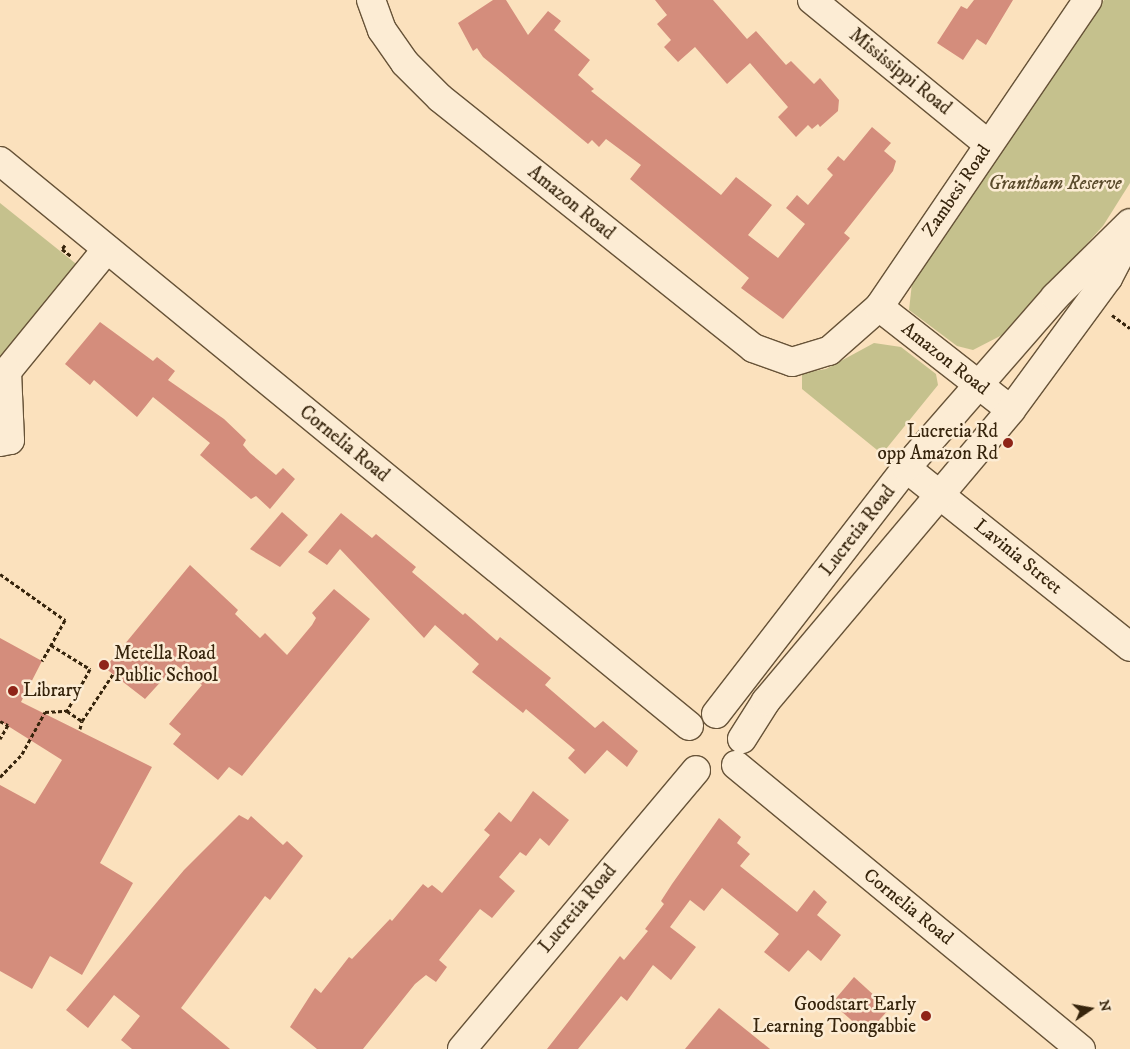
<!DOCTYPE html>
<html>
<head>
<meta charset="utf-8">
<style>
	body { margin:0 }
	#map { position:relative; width:1130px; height:1049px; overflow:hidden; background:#fbe1bd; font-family:"IM FELL DW Pica",serif }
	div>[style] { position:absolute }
	.green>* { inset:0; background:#c5c18d }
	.building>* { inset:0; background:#d48d7c }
	.path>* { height:3px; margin-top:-1.5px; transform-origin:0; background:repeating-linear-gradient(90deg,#36240c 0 4px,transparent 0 6.5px) }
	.roads { filter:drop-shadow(1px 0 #675338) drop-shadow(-1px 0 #675338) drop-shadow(0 1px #675338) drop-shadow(0 -1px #675338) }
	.minor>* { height:28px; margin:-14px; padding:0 14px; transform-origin:14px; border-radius:14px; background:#fcecd4 }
	.dots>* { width:14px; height:14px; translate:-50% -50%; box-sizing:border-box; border:2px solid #fcecd4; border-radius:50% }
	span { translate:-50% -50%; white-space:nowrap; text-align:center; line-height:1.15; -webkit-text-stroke:5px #fcecd4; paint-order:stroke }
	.street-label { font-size:19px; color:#36240c }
	.park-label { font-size:19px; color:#5a4b2c; font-style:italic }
	.poi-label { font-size:19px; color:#36240c }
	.right { translate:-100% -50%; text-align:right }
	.left { translate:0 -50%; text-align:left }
	.north { position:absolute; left:1065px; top:984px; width:50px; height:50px; -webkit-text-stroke:4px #fcecd4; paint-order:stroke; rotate:78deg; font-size:14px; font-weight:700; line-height:20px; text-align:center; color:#36240c }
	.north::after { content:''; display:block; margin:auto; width:18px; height:22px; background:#36240c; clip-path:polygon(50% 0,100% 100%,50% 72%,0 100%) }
</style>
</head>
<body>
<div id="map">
	<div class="green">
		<div style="clip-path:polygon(1104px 0,1130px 0,1130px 183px,1103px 226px,1006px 333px,973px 350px,957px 346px,909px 310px,912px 283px)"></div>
		<div style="clip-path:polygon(0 203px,80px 267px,0 358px)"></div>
		<div style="clip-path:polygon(874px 343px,901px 347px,936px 374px,938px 385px,882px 454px,802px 389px,802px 373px,826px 369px)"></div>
	</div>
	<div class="building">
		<div style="clip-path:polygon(493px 0,506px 0,528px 35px,548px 11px,561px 21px,554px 30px,590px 60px,578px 75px,594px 89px,591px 91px,721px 195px,736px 177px,772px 205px,748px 235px,778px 258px,805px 224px,786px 208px,797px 195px,808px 205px,833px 175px,827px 169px,838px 156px,844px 161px,872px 127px,891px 143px,884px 151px,896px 161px,893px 171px,844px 233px,850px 238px,783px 319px,741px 288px,749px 278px,630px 179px,641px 165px,606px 139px,599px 147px,592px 140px,588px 144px,483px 57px,477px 48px,473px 51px,458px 23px)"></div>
		<div style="clip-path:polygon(655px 0,713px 0,747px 39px,756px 31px,786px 65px,791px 61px,814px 84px,820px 78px,839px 100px,838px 111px,820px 127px,818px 124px,812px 129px,808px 125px,796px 137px,778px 117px,788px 107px,750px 63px,727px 84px,695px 47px,678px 62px,664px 47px,671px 40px,657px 24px,667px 15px)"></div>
		<div style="clip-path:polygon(974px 0,1013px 0,986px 45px,977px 39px,963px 60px,937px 43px,961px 6px,967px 9px)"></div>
		<div style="clip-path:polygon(100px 322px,153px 361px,157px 357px,175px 371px,168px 380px,224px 419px,246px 440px,243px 445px,250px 453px,276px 475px,283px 468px,295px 479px,270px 509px,256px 496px,251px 499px,200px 455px,210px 443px,153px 397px,137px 417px,94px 380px,90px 385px,65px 364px)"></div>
		<div style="clip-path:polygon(282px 512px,308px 535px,280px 567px,250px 549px)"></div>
		<div style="clip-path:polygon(341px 513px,372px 538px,376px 534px,388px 544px,416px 567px,412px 572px,463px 615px,465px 613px,497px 641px,500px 637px,551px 678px,545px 685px,595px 728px,603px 721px,638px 751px,627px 767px,607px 750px,585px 774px,568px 758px,575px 750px,526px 709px,523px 713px,472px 672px,479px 664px,435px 625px,424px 638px,340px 549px,327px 565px,308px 552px)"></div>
		<div style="clip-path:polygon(190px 565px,238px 610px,235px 614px,260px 638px,265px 633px,287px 655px,312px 625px,316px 618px,312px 613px,334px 589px,370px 619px,242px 776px,229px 767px,218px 780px,173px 744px,181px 734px,169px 724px,202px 685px,176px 665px,145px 699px,105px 668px)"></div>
		<div style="clip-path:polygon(0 638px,42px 661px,21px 702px,152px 767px,100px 863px,133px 883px,82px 975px,50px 956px,32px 989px,0 971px,0 785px,35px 804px,62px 760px,0 721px)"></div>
		<div style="clip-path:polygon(533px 791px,569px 820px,549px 846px,540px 838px,526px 856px,520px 852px,499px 877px,515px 891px,492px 918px,480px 909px,439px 960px,447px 967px,436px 982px,426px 975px,415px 984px,363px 1049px,317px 1049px,290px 1027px,315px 988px,321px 993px,349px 957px,352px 959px,390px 919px,392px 921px,423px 884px,428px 888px,432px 885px,442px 893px,490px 835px,484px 830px,499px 812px,511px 822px)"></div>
		<div style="clip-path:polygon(239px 815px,248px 820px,251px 816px,283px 845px,287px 841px,303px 856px,270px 900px,265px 896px,181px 1008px,230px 1049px,132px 1049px,121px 1040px,140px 1016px,114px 995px,88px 1028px,66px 1010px,184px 870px)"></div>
		<div style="clip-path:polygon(719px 818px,741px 837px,737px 843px,750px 854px,740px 866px,797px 912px,814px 890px,827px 902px,817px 915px,841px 935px,821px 961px,808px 950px,789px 972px,764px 952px,779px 934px,722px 888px,704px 911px,690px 900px,670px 927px,696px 947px,671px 980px,653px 965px,627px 1001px,621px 996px,578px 1049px,547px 1049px,620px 956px,624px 960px,648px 931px,645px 929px,664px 904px,661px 901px,672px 884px)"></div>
		<div style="clip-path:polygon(854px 977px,889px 1009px,867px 1034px,832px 1003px)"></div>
		<div style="clip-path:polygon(719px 1008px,770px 1049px,685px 1049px)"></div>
	</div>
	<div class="path">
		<div style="left:65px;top:245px;width:5px;rotate:127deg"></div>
		<div style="left:62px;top:249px;width:11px;rotate:38deg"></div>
		<div style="left:1112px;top:315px;width:22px;rotate:36deg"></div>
		<div style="left:0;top:574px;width:80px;rotate:35.3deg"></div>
		<div style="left:65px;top:620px;width:47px;rotate:119.3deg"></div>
		<div style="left:51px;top:645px;width:46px;rotate:31.6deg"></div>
		<div style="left:90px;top:669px;width:48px;rotate:118.7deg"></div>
		<div style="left:0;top:721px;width:9px;rotate:27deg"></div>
		<div style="left:8px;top:725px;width:16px;rotate:120deg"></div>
		<div style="left:80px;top:729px;width:8px;rotate:-76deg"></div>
		<div style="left:0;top:777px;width:32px;rotate:-46deg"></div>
		<div style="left:22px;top:754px;width:48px;rotate:-61.3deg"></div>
		<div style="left:45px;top:712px;width:22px;rotate:-3deg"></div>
		<div style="left:67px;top:711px;width:18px;rotate:34deg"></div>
		<div style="left:82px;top:721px;width:56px;rotate:-56.6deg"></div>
	</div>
	<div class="roads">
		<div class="minor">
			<div style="left:371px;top:0;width:32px;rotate:70deg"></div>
			<div style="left:382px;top:30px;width:40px;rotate:55.1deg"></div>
			<div style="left:405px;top:63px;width:49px;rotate:45deg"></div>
			<div style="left:440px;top:98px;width:401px;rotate:38.6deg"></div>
			<div style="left:753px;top:348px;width:41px;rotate:19.7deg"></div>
			<div style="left:792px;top:362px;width:39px;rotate:-17deg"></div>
			<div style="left:829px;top:351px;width:67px;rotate:-41.3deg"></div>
			<div style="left:879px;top:307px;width:371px;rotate:-55.8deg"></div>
			<div style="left:812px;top:0;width:227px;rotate:39.3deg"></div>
			<div style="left:0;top:161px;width:891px;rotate:39.35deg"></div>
			<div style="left:879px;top:307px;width:167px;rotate:38deg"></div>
			<div style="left:0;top:380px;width:169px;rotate:-50.8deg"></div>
			<div style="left:0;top:442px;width:10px;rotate:-11deg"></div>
			<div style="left:10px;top:440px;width:69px;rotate:-92.5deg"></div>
			<div style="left:906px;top:468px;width:287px;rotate:38.6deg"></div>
			<div style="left:716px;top:714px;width:311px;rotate:-52.3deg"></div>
			<div style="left:906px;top:468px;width:227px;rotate:-48.9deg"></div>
			<div style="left:1055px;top:297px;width:105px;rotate:-44.6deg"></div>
			<div style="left:742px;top:739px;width:45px;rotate:-57.7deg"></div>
			<div style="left:766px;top:701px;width:380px;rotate:-49.9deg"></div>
			<div style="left:1011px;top:410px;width:164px;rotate:-53.7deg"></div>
			<div style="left:1108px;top:278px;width:47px;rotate:-62.4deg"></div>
			<div style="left:736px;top:765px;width:447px;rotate:39.5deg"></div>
			<div style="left:462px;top:1049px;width:364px;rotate:-50deg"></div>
		</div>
	</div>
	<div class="dots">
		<div style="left:1008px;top:443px;background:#8f2418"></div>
		<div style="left:104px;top:665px;background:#8f2418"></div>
		<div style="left:13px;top:691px;background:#8f2418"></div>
		<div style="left:926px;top:1016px;background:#8f2418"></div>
	</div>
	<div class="street-label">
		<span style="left:900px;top:72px;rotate:39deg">Mississippi Road</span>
		<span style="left:957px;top:191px;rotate:-56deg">Zambesi Road</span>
		<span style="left:571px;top:203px;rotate:39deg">Amazon Road</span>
		<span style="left:945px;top:359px;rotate:38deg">Amazon Road</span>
		<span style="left:344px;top:444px;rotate:39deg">Cornelia Road</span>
		<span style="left:858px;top:531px;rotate:-52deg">Lucretia Road</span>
		<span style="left:1018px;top:557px;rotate:39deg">Lavinia Street</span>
		<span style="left:908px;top:907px;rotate:39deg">Cornelia Road</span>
		<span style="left:578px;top:909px;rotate:-50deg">Lucretia Road</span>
	</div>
	<div class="park-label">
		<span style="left:1055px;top:184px">Grantham Reserve</span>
	</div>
	<div class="poi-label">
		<span class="right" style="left:998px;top:443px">Lucretia Rd<br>opp Amazon Rd</span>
		<span class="left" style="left:114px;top:665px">Metella Road<br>Public School</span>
		<span class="left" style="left:23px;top:691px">Library</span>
		<span class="right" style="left:916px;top:1016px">Goodstart Early<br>Learning Toongabbie</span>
	</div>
	<div class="north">N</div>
</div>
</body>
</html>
